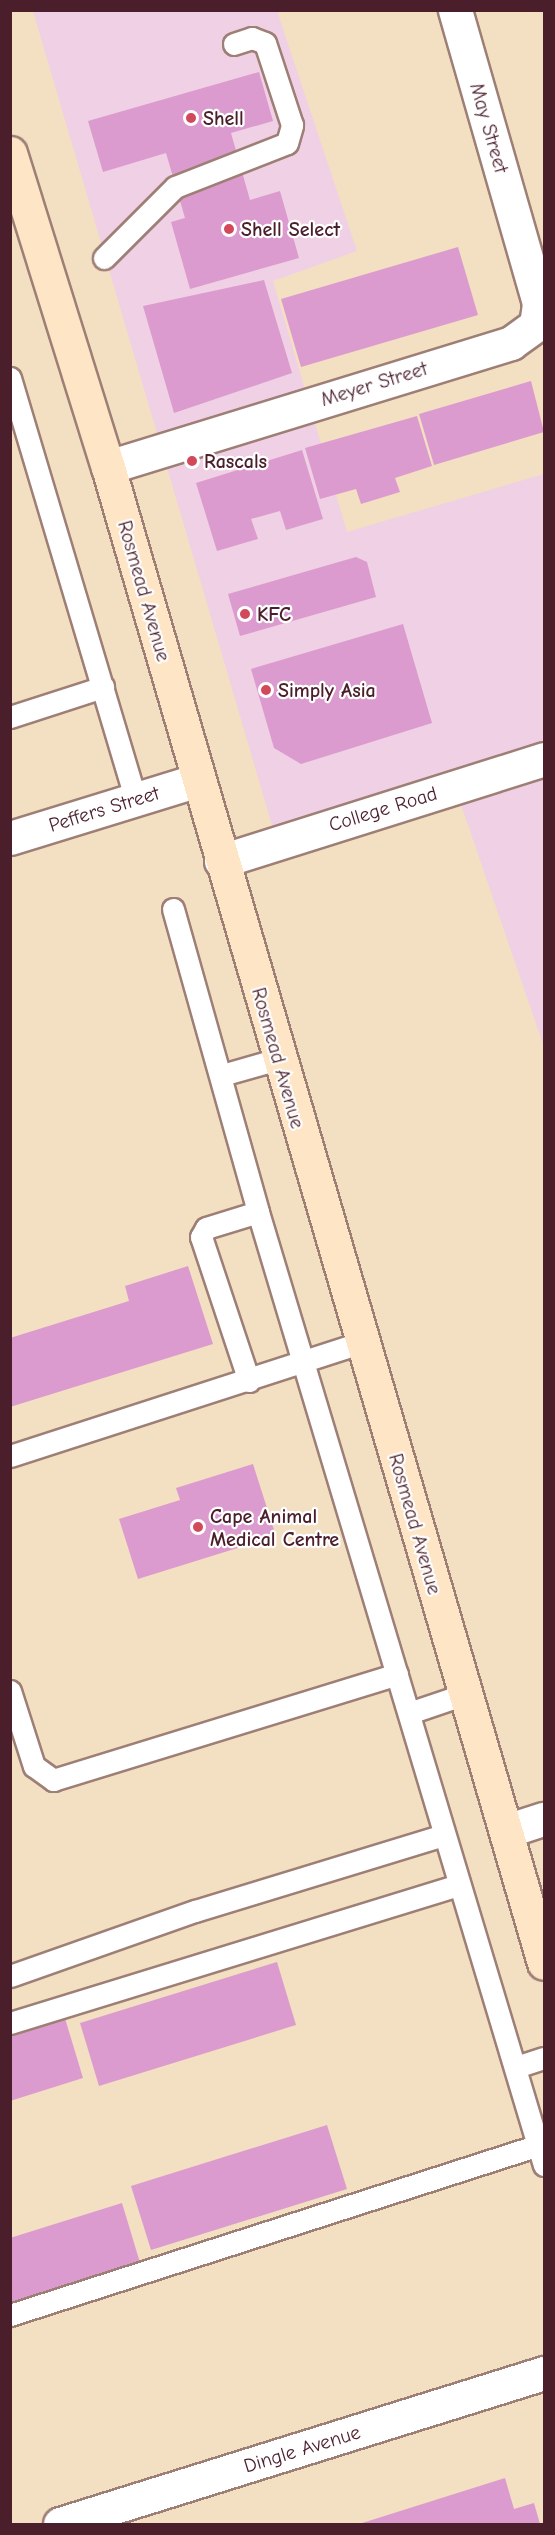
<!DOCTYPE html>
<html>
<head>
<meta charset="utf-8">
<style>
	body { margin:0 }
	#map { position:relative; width:555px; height:2535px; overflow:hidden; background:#f3dfc2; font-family:"Comic Neue",sans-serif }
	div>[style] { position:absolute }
	.built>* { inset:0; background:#f0d0e4 }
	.building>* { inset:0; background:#dc9bce }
	.roads { filter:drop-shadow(2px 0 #9e7f76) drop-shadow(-2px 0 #9e7f76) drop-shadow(0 2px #9e7f76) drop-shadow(0 -2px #9e7f76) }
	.service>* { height:21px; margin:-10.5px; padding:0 10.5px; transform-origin:10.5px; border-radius:10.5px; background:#fff }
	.minor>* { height:33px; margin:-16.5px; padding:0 16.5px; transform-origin:16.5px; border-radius:16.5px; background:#fff }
	.secondary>* { height:33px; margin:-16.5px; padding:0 16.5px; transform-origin:16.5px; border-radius:16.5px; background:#fde5c5 }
	.dots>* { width:16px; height:16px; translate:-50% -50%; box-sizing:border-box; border:3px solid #fff; border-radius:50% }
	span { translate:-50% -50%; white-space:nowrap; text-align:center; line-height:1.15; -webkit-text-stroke:4.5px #fff; paint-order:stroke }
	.poi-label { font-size:20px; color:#4a1f2b; font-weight:700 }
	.left { translate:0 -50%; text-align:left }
	.street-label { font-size:20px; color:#4a1f2b }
	.frame { position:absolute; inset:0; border:12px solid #4a1f2b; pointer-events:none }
</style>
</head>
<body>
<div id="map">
	<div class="built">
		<div style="clip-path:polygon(33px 11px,277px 11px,357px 251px,273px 281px,347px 532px,544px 474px,544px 1047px,455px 787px,277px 842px)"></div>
	</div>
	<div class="building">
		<div style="clip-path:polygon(259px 72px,273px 121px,231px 133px,250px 200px,280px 191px,299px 258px,190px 289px,171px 222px,185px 218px,166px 153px,103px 172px,88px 121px)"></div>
		<div style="clip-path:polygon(458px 247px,478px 315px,301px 367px,281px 299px)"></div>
		<div style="clip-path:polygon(264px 280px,292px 373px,174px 413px,143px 306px)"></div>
		<div style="clip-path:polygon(531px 381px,544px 432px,434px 465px,419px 414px)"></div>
		<div style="clip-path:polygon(417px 416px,432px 466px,395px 478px,400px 492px,361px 504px,356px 489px,320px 499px,305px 448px)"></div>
		<div style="clip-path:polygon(302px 450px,323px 519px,286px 530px,280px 511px,251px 519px,258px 539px,217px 551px,196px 483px)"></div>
		<div style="clip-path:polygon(356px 557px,367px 562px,376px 597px,240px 636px,228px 594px)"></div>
		<div style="clip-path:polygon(403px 624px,432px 723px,301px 764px,274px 748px,251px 669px)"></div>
		<div style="clip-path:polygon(188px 1266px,213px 1344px,10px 1407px,10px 1338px,129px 1301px,125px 1286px)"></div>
		<div style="clip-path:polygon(253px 1464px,276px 1536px,138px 1579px,119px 1519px,180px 1500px,176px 1488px)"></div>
		<div style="clip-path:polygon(277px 1962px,296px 2025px,99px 2086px,80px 2023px)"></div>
		<div style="clip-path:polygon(64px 2015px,83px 2078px,10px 2101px,10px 2031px)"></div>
		<div style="clip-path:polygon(327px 2125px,347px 2189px,151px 2250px,131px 2186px)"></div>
		<div style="clip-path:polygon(122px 2203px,141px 2266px,10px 2306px,10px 2238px)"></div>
		<div style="clip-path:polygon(505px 2478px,514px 2509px,534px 2503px,540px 2524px,359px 2524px)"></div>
	</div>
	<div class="roads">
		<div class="service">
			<div style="left:104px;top:258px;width:100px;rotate:-45deg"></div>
			<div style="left:175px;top:187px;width:120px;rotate:-21.4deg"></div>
			<div style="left:287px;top:143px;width:19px;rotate:-74deg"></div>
			<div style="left:292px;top:125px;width:86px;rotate:-108.2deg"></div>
			<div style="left:265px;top:43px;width:14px;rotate:-159deg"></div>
			<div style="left:252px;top:38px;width:19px;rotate:162deg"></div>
			<div style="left:10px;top:378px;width:438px;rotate:73.4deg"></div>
			<div style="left:10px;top:717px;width:98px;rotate:-17.9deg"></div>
			<div style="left:173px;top:909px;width:315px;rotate:74.3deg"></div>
			<div style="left:258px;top:1212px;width:995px;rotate:73.3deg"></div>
			<div style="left:222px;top:1075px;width:58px;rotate:-15.9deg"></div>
			<div style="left:249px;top:1381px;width:152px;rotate:-108.4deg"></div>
			<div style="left:201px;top:1237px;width:10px;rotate:-61deg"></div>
			<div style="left:206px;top:1228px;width:54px;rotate:-17.1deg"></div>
			<div style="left:10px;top:1456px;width:370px;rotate:-17.9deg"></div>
			<div style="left:10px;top:1691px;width:79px;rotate:72.3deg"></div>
			<div style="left:34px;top:1766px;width:24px;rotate:36deg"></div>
			<div style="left:53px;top:1780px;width:360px;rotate:-17.1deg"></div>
			<div style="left:409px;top:1713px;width:59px;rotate:-18.7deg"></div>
			<div style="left:10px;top:1976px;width:196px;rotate:-19.4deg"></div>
			<div style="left:195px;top:1911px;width:260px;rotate:-17deg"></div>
			<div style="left:10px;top:2023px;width:470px;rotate:-17.1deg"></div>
			<div style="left:516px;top:2067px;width:29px;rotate:-18deg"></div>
			<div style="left:10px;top:2315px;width:556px;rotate:-17.82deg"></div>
		</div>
		<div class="minor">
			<div style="left:108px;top:467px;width:422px;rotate:-17.1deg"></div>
			<div style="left:511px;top:343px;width:31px;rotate:-36deg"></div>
			<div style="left:536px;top:325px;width:22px;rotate:-82deg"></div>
			<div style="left:539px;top:303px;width:305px;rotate:-106deg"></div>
			<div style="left:10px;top:838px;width:197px;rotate:-17.1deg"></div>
			<div style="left:221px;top:861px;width:339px;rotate:-17.5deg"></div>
			<div style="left:506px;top:1831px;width:40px;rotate:-18deg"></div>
			<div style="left:60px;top:2524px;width:507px;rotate:-17.33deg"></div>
		</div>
		<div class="secondary">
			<div style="left:10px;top:153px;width:329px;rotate:72.7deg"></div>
			<div style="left:108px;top:467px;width:1558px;rotate:73.75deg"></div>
		</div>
	</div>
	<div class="dots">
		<div style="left:191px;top:118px;background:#d1495b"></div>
		<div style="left:229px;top:229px;background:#d1495b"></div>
		<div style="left:192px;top:461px;background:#d1495b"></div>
		<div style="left:245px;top:614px;background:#d1495b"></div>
		<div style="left:266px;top:690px;background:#d1495b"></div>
		<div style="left:198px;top:1527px;background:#d1495b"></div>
	</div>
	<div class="poi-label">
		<span class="left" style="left:203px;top:118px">Shell</span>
		<span class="left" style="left:241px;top:229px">Shell Select</span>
		<span class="left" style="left:204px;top:461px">Rascals</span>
		<span class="left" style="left:257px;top:614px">KFC</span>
		<span class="left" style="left:278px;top:690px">Simply Asia</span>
		<span class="left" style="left:210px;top:1528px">Cape Animal<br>Medical Centre</span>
	</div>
	<div class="street-label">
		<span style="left:489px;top:128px;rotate:74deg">May Street</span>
		<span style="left:374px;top:384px;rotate:-17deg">Meyer Street</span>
		<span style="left:144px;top:591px;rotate:74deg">Rosmead Avenue</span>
		<span style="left:104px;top:809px;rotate:-17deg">Peffers Street</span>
		<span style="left:383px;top:809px;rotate:-17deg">College Road</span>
		<span style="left:278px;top:1058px;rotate:74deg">Rosmead Avenue</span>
		<span style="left:415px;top:1524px;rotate:74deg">Rosmead Avenue</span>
		<span style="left:302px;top:2449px;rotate:-17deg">Dingle Avenue</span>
	</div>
	<div class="frame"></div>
</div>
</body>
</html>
